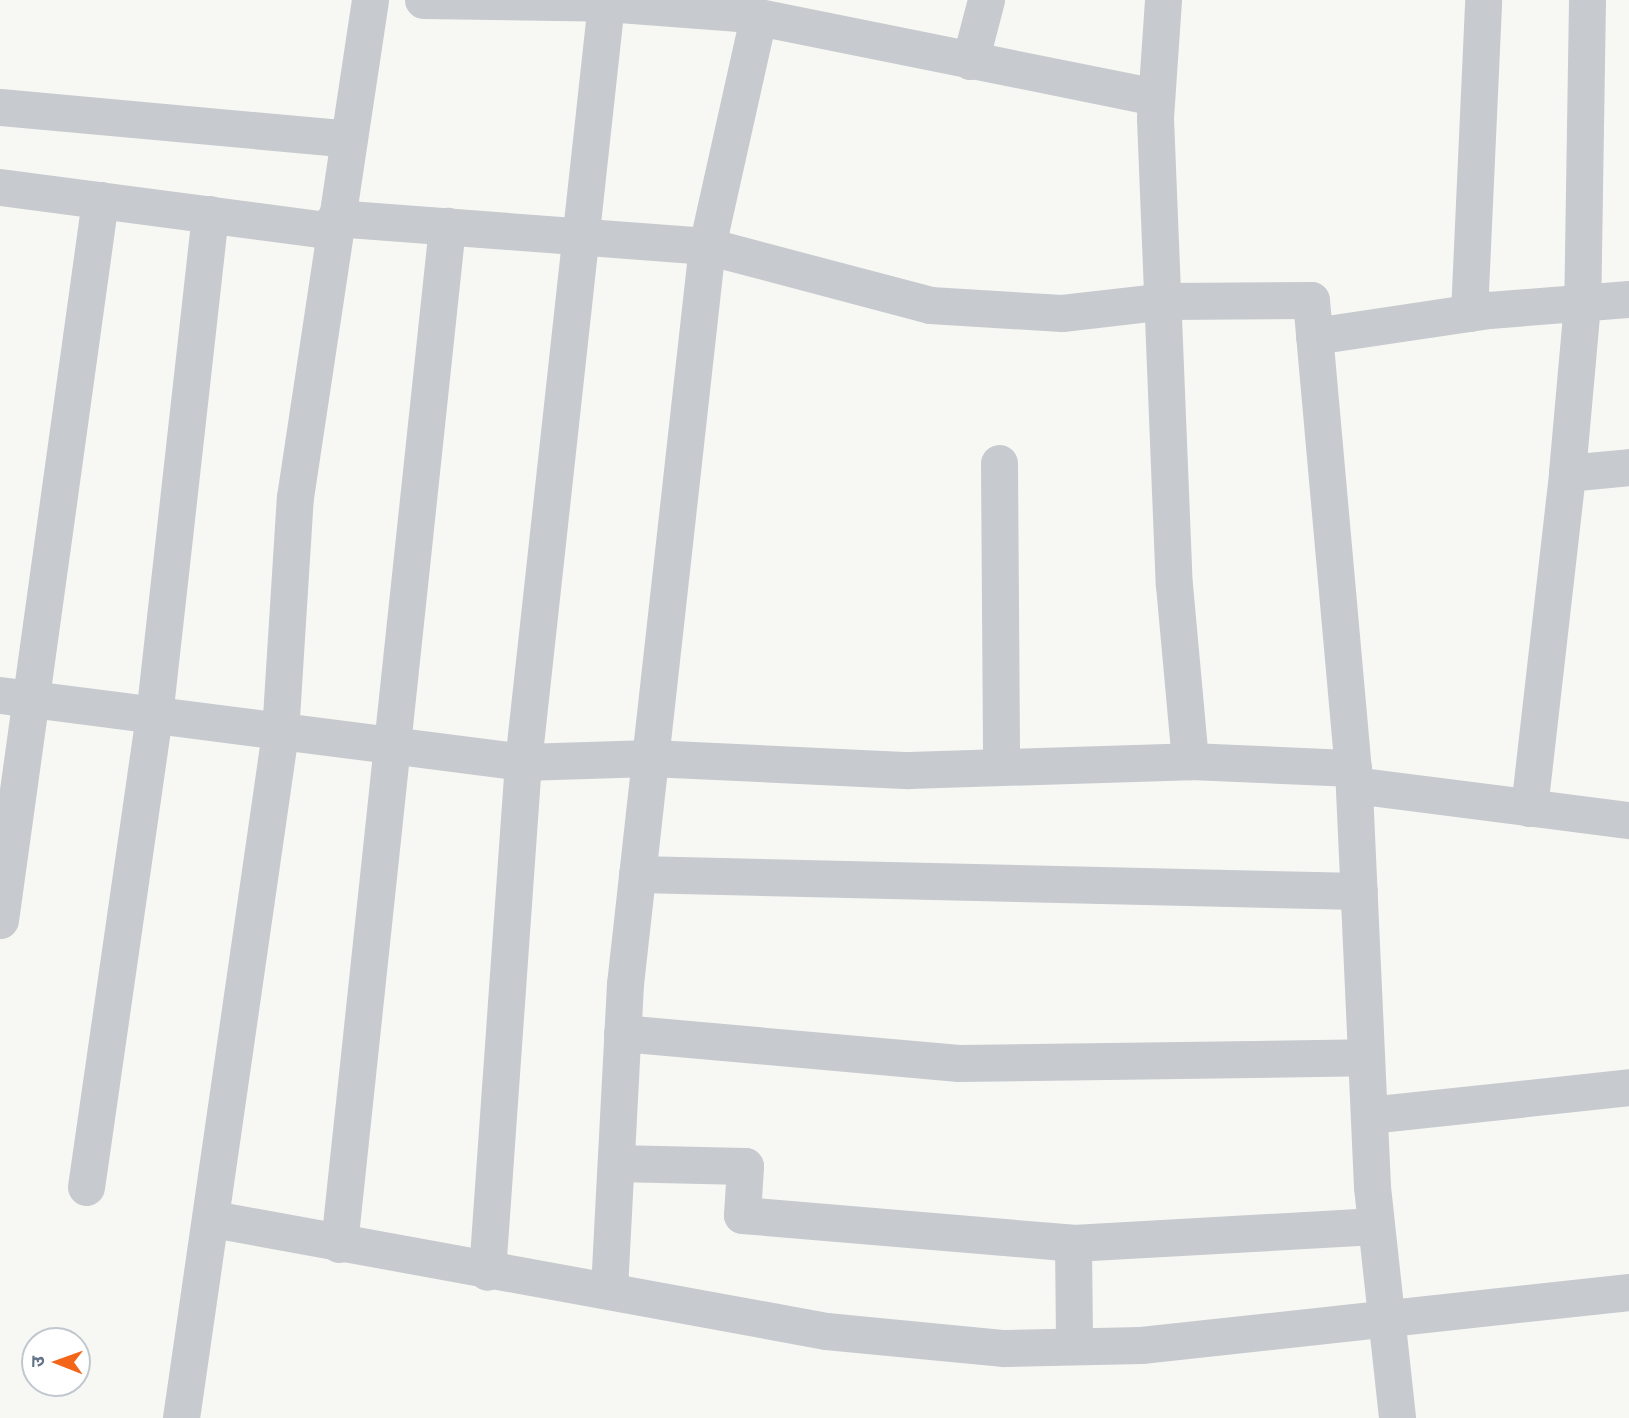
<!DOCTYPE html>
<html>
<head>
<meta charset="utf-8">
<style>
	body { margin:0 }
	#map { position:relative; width:1629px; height:1418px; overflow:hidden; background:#f7f8f4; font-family:"PT Sans","Noto Sans Devanagari",sans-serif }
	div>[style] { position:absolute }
	.minor>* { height:37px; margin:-18.5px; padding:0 18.5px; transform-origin:18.5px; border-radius:18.5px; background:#c7cace }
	span { translate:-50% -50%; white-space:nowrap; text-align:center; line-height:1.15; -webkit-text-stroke:7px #fff; paint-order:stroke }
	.north { position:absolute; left:21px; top:1327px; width:70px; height:70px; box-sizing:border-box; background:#fff; border:2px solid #c1c7cf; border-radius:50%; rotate:271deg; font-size:19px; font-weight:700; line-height:28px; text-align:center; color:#647488 }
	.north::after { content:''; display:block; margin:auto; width:24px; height:32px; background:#f36519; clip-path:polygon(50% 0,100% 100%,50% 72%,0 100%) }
</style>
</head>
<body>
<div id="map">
	<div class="minor">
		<div style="left:423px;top:0;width:183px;rotate:0.9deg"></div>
		<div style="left:606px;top:3px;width:764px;rotate:96.24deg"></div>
		<div style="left:523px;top:762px;width:511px;rotate:94.04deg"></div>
		<div style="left:1163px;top:0;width:118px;rotate:93.9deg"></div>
		<div style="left:1155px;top:118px;width:467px;rotate:87.7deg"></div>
		<div style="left:1174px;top:585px;width:177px;rotate:84.8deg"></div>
		<div style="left:1587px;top:0;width:304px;rotate:90.9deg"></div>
		<div style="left:1582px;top:304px;width:170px;rotate:95.1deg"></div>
		<div style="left:1567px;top:473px;width:62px;rotate:-5.5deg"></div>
		<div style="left:606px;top:3px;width:133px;rotate:4.3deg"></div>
		<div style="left:739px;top:13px;width:425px;rotate:11.4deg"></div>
		<div style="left:970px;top:61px;width:63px;rotate:-75.3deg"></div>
		<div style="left:0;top:107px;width:350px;rotate:5.2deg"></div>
		<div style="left:0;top:187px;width:337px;rotate:7.5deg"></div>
		<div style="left:335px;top:218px;width:373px;rotate:4.3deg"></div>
		<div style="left:707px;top:246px;width:231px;rotate:14.8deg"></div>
		<div style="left:930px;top:305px;width:132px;rotate:3.5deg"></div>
		<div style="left:1062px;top:313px;width:104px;rotate:-6.6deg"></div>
		<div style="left:1165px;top:301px;width:146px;rotate:-0.4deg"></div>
		<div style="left:1311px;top:300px;width:470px;rotate:84.9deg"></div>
		<div style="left:1353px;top:768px;width:419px;rotate:87.4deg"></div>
		<div style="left:1372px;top:1187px;width:232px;rotate:83.8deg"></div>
		<div style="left:1469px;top:313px;width:313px;rotate:-87.4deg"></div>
		<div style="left:1314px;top:336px;width:177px;rotate:-8.5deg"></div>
		<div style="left:1489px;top:310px;width:140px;rotate:-4.5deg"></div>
		<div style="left:999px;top:463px;width:304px;rotate:89.6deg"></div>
		<div style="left:0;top:695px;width:527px;rotate:7.3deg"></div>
		<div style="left:523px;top:762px;width:127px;rotate:-1.8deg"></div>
		<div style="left:650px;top:758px;width:259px;rotate:2.7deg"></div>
		<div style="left:909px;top:770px;width:281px;rotate:-1.8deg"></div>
		<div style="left:1190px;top:761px;width:163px;rotate:2.5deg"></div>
		<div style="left:1354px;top:785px;width:277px;rotate:7.3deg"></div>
		<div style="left:1529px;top:808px;width:337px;rotate:-83.5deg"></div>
		<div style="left:637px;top:874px;width:722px;rotate:1.35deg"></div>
		<div style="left:0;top:920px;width:727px;rotate:-82.09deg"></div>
		<div style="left:622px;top:1033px;width:338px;rotate:5.1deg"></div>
		<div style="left:959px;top:1063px;width:407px;rotate:-0.8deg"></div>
		<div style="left:1369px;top:1115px;width:262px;rotate:-6.1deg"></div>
		<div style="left:616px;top:1163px;width:129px;rotate:1.3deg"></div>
		<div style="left:745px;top:1166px;width:49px;rotate:93.5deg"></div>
		<div style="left:742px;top:1215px;width:332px;rotate:4.8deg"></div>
		<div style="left:1073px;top:1243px;width:303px;rotate:-3.2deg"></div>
		<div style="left:86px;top:1187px;width:476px;rotate:-81.8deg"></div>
		<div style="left:154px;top:716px;width:505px;rotate:-83.63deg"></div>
		<div style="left:213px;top:1219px;width:623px;rotate:10.35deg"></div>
		<div style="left:826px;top:1331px;width:179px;rotate:5.5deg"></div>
		<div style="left:1004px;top:1348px;width:137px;rotate:-1.3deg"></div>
		<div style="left:1141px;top:1345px;width:491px;rotate:-6.2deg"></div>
		<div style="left:1073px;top:1243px;width:103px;rotate:89.4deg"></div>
		<div style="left:339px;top:1244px;width:1024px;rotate:-83.94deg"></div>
		<div style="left:609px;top:1289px;width:305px;rotate:-87deg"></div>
		<div style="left:625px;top:984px;width:743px;rotate:-83.66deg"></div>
		<div style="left:707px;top:246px;width:235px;rotate:-77.4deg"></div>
		<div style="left:181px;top:1418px;width:692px;rotate:-81.78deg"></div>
		<div style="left:280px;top:733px;width:236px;rotate:-86.4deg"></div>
		<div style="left:295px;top:497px;width:503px;rotate:-81.42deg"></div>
	</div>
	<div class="north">उ</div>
</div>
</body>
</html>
